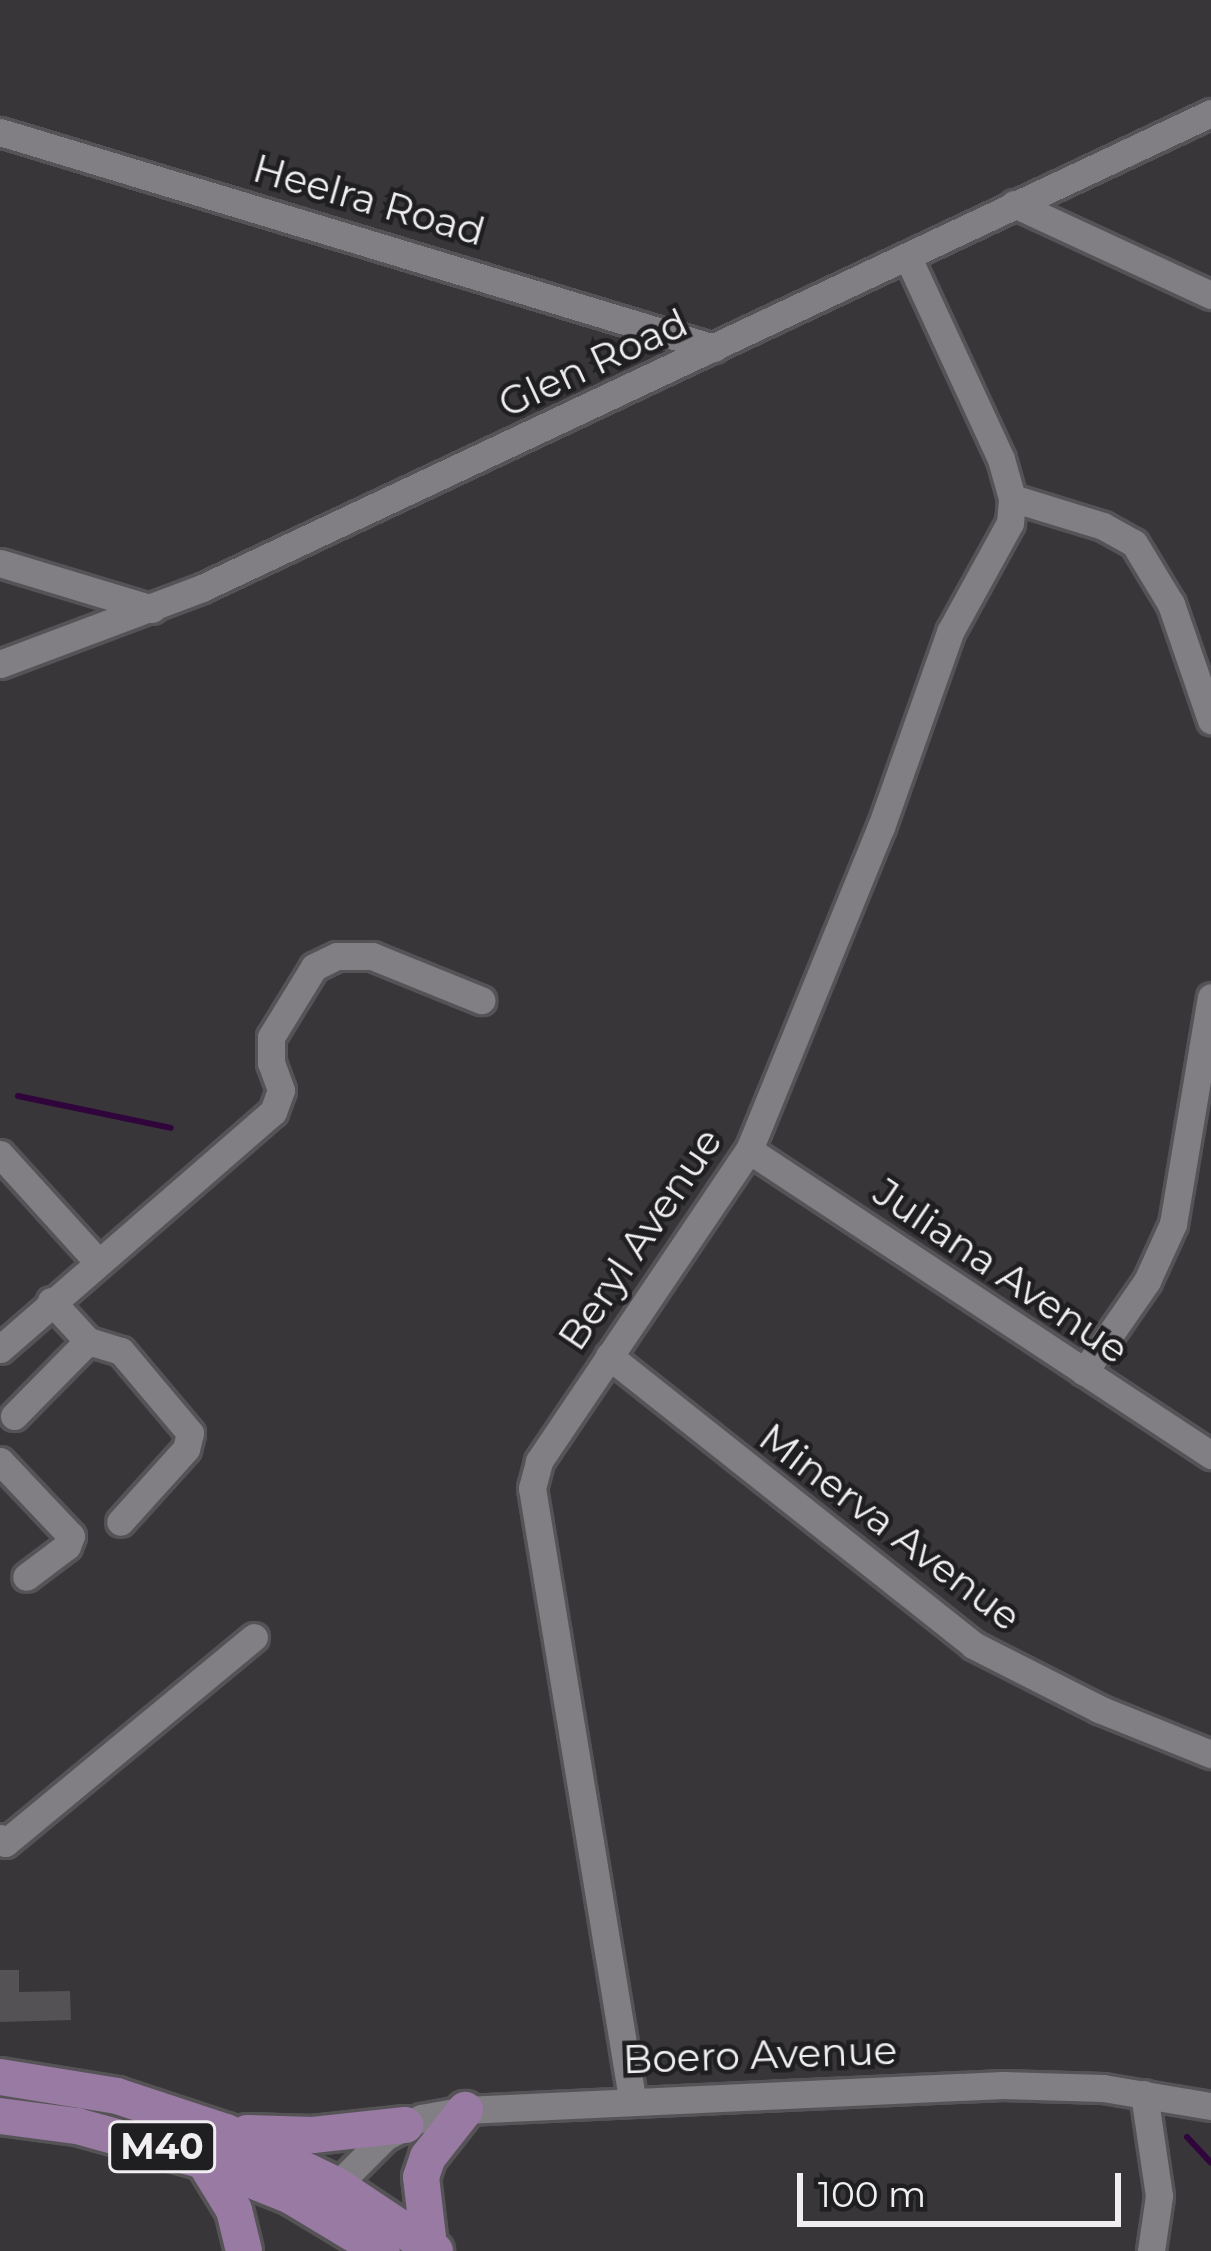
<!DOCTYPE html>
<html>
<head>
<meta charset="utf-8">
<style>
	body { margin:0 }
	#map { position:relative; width:1211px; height:2251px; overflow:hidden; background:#39363a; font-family:Montserrat,sans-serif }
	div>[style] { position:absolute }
	.stream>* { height:6px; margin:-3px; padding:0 3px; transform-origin:3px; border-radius:3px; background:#2f053c }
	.building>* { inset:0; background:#555256 }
	.roads { filter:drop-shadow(3px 0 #565357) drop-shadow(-3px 0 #565357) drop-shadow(0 3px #565357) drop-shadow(0 -3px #565357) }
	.minor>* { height:27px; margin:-13.5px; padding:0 13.5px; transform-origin:13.5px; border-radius:13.5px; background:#827f84 }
	.major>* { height:36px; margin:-18px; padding:0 18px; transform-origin:18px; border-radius:18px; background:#987aa3 }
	span { translate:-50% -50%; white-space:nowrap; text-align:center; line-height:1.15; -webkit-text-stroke:9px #1f1e20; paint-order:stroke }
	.shield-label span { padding:3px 9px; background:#1f1e20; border:3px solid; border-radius:9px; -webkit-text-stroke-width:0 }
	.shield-label { font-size:36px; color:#f0eef1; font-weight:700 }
	.street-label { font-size:39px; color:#f0eef1 }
	.scale { position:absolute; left:797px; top:2173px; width:324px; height:54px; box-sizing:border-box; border:6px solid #f0eef1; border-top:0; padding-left:15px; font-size:36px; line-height:42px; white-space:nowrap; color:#f0eef1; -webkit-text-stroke:9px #1f1e20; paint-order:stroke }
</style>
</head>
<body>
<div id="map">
	<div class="stream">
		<div style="left:18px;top:1096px;width:156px;rotate:11.8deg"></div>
		<div style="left:1187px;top:2137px;width:35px;rotate:47deg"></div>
	</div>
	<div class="building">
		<div style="clip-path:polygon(0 1970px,19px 1970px,19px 1992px,70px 1991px,71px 2020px,0 2022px)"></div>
	</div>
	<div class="roads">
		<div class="minor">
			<div style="left:0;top:132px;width:746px;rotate:16.83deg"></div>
			<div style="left:1014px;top:204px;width:217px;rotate:24.8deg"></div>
			<div style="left:1012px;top:498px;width:95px;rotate:17.1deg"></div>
			<div style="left:1103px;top:526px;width:35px;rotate:29deg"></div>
			<div style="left:1134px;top:543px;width:71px;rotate:58.8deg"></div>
			<div style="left:1171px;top:604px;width:123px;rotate:71deg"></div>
			<div style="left:0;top:563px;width:159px;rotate:16.8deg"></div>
			<div style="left:0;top:664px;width:216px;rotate:-20.6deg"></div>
			<div style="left:202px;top:588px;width:1115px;rotate:-25.21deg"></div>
			<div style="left:749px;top:1150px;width:554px;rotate:33.43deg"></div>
			<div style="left:0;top:1154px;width:144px;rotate:47.8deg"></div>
			<div style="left:51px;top:1301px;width:54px;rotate:47.2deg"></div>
			<div style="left:88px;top:1341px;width:34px;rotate:17deg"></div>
			<div style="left:121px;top:1351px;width:107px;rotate:49.9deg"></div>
			<div style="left:190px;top:1433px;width:16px;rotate:104deg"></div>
			<div style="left:186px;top:1449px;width:98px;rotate:132.1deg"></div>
			<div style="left:0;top:1349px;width:362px;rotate:-41deg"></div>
			<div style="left:273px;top:1112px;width:23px;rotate:-70deg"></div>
			<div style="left:281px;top:1090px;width:29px;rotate:-110deg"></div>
			<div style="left:271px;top:1063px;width:26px;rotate:-90deg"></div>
			<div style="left:271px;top:1037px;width:82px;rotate:-58.4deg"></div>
			<div style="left:314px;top:967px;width:25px;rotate:-26deg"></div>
			<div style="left:337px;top:956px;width:35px"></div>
			<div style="left:372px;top:956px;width:118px;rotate:22deg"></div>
			<div style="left:609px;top:1356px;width:465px;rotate:38.4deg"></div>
			<div style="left:973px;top:1645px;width:141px;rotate:26.9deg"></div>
			<div style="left:1099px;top:1709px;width:121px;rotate:21.9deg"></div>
			<div style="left:1084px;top:1372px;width:111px;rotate:-55.3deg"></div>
			<div style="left:1147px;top:1281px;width:63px;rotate:-65.5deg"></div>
			<div style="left:1173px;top:1224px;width:230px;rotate:-80.5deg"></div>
			<div style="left:14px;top:1416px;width:105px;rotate:-45.4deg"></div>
			<div style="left:0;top:1461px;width:103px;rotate:46.6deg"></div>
			<div style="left:71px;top:1536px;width:11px;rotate:112deg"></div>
			<div style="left:67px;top:1546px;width:51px;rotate:142.9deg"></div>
			<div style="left:0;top:1838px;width:7px;rotate:45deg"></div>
			<div style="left:5px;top:1843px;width:323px;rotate:-39.6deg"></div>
			<div style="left:1144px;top:2094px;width:103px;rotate:81.6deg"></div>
			<div style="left:1159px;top:2196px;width:56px;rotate:98.3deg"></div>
			<div style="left:632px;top:2098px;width:618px;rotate:-99.31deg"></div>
			<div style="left:532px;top:1488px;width:28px;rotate:-75deg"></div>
			<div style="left:539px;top:1461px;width:375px;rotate:-56deg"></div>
			<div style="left:749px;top:1150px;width:349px;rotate:-67.8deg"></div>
			<div style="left:881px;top:827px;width:207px;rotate:-70.5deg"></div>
			<div style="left:950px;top:632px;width:124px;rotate:-61.2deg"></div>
			<div style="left:1010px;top:523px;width:25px;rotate:-85deg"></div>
			<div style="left:1012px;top:498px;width:41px;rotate:-105.8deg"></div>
			<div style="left:1001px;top:459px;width:221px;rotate:-114.8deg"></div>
			<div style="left:324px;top:2198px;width:86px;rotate:-45deg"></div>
			<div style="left:385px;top:2137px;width:41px;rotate:-27.8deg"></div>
			<div style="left:421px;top:2118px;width:45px;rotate:-10.3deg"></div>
			<div style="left:465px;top:2110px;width:538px;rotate:-2.67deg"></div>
			<div style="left:1002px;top:2085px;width:101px;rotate:1.7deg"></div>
			<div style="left:1103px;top:2088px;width:109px;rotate:9.5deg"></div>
		</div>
		<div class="major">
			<div style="left:0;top:2077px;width:119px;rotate:9.2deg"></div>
			<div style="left:117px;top:2096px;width:115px;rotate:18.3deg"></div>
			<div style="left:226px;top:2132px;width:122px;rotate:25.7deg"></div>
			<div style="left:336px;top:2185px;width:119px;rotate:33.7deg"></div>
			<div style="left:0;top:2116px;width:78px;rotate:7.4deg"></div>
			<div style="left:77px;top:2126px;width:132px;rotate:15.4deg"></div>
			<div style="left:204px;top:2161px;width:94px;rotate:21.9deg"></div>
			<div style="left:291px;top:2196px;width:106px;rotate:31.1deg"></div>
			<div style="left:247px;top:2133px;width:66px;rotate:1.7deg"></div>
			<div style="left:313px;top:2135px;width:93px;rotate:-6.2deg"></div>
			<div style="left:204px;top:2161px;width:57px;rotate:58.5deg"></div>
			<div style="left:234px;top:2210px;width:42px;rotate:76.3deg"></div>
			<div style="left:429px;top:2246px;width:69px;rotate:-96.6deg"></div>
			<div style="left:421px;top:2177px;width:21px;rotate:-71deg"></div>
			<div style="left:428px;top:2157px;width:60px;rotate:-51.8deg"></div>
		</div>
	</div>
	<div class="shield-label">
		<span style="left:162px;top:2147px">M40</span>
	</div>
	<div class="street-label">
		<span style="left:369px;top:200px;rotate:16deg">Heelra Road</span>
		<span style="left:593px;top:363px;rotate:-25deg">Glen Road</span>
		<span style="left:640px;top:1239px;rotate:-56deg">Beryl Avenue</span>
		<span style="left:1001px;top:1271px;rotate:34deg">Juliana Avenue</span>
		<span style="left:890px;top:1527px;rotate:37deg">Minerva Avenue</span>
		<span style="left:760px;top:2055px;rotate:-2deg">Boero Avenue</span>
	</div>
	<div class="scale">100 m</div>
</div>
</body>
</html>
